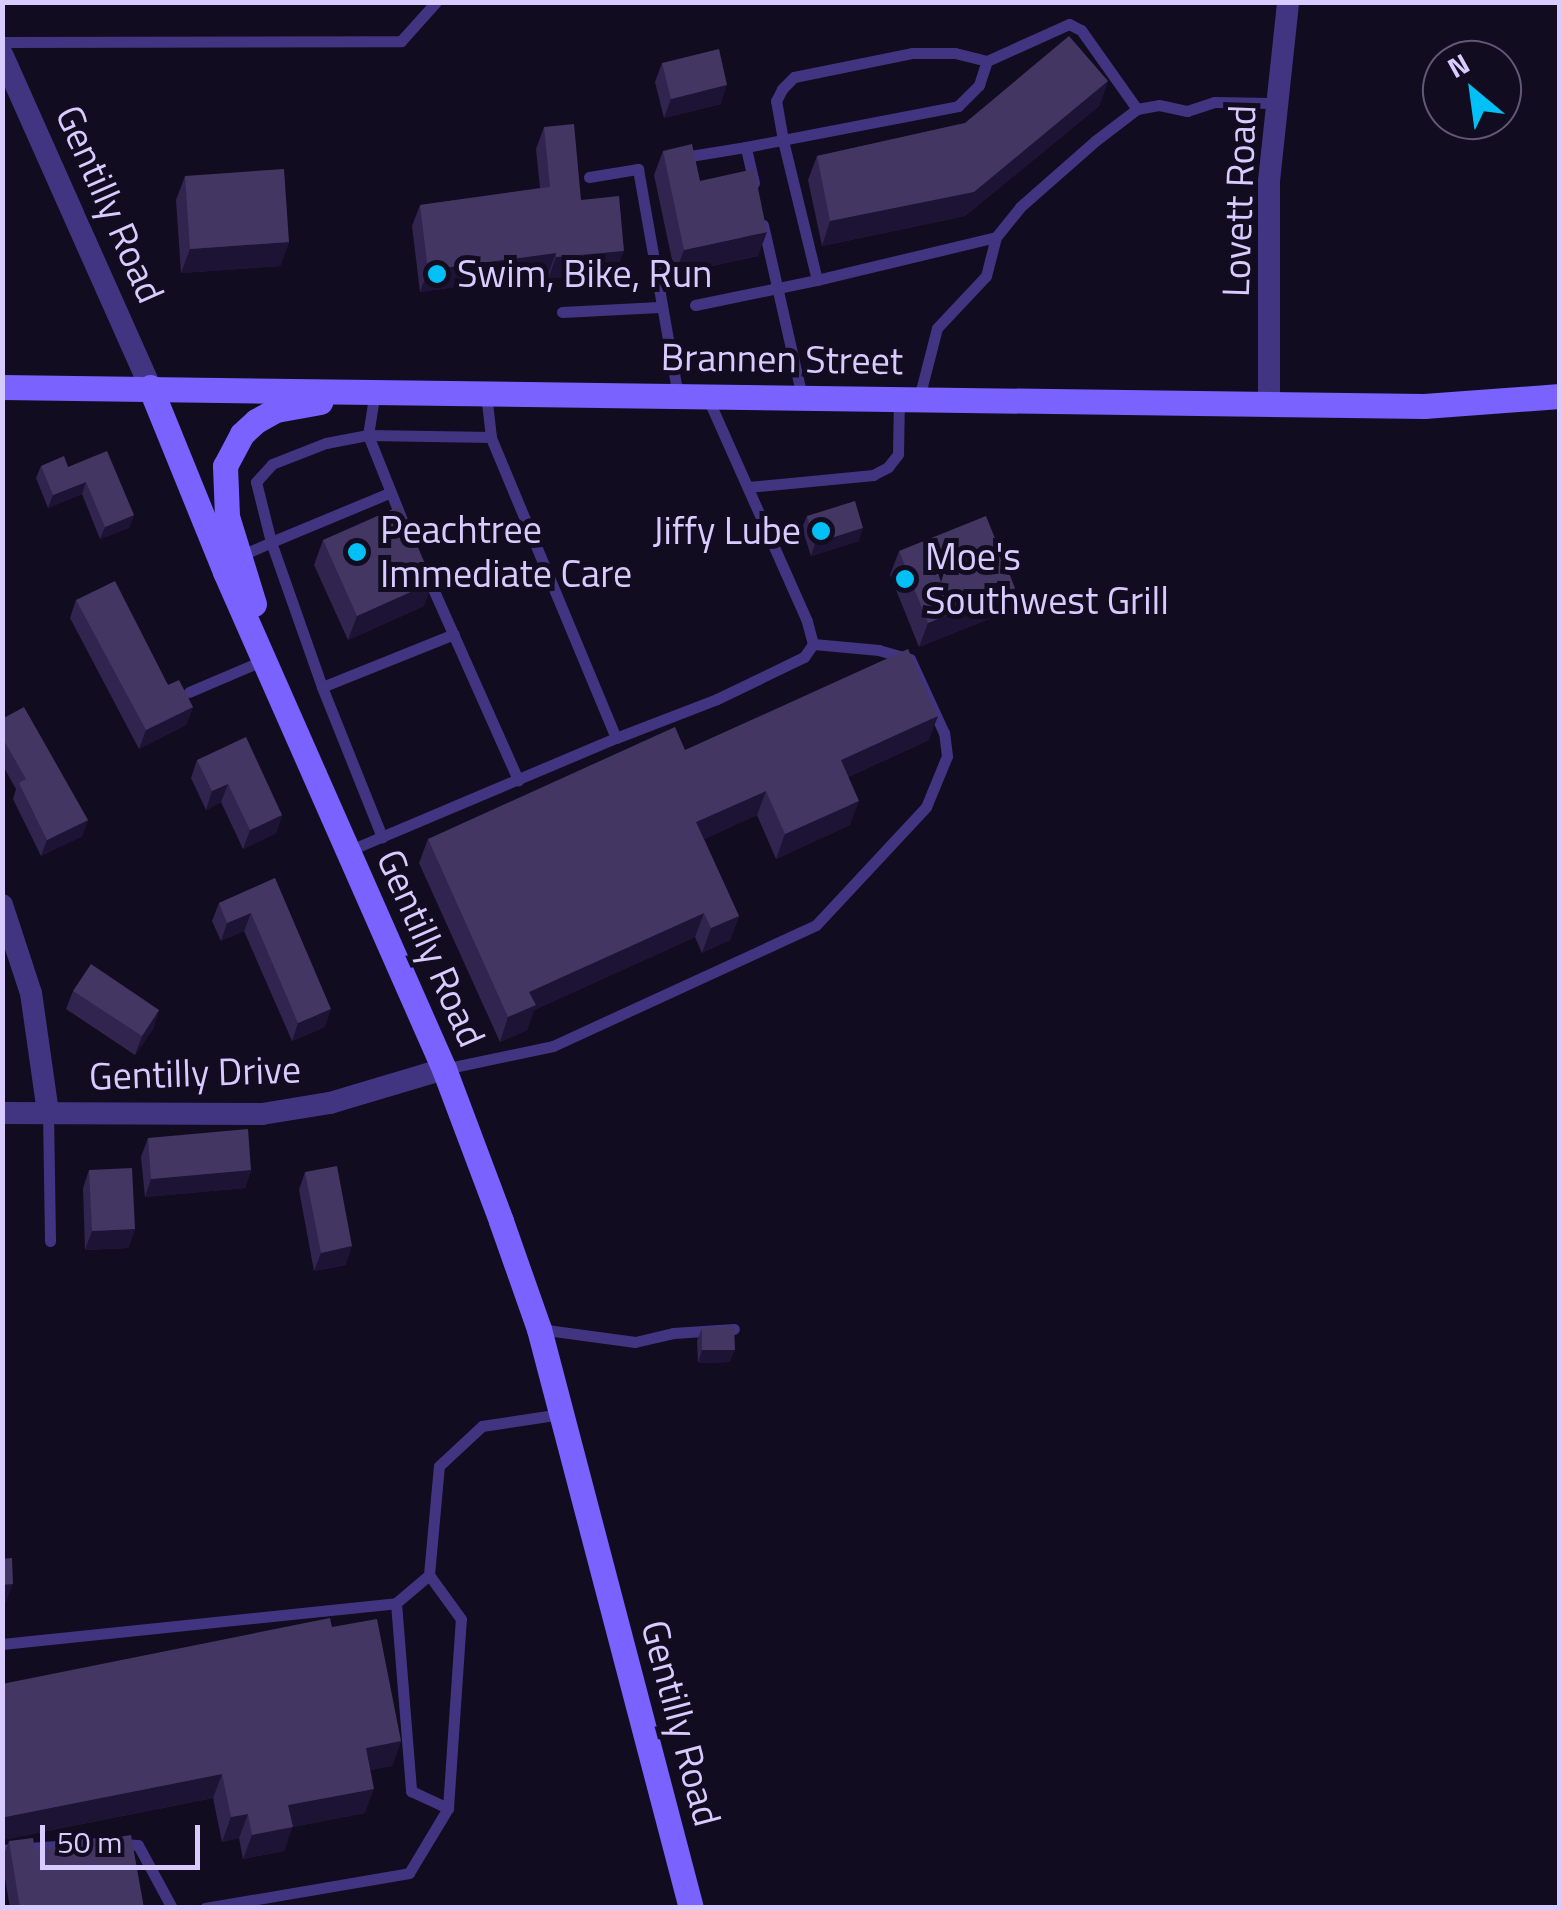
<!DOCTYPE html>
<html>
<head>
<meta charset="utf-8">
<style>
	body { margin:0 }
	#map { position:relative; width:1562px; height:1910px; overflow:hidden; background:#120c20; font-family:"Titillium Web",sans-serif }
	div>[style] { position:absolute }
	.lane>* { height:11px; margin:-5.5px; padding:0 5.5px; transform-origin:5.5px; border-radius:5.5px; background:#413581 }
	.street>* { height:22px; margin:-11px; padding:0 11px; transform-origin:11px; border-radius:11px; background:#413581 }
	.secondary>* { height:25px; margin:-12.5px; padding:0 12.5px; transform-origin:12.5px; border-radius:12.5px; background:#7962ff }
	.wall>* { inset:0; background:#31244f }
	.shaded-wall>* { inset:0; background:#1d1334 }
	.building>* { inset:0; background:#433662 }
	.dots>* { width:28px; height:28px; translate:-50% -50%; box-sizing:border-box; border:5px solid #120c20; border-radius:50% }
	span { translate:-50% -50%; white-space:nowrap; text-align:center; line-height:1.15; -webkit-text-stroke:10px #120c20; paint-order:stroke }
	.street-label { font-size:38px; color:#d7cbff }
	.poi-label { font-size:38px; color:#d7cbff }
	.left { translate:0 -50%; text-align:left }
	.right { translate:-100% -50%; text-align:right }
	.frame { position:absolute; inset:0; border:5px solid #d7cbff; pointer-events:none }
	.north { position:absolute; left:1422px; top:40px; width:100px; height:100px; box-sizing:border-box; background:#120c20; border:2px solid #615879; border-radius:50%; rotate:331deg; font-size:28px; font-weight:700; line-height:40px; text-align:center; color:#d7cbff }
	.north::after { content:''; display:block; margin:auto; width:35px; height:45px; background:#00c0f6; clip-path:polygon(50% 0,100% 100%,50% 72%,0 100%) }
	.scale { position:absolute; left:40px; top:1825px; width:160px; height:45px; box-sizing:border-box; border:5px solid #d7cbff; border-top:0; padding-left:12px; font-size:30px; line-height:35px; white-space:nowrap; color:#d7cbff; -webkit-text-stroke:8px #120c20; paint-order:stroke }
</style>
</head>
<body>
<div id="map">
	<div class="lane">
		<div style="left:2px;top:42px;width:399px;rotate:-0.1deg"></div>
		<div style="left:401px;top:41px;width:52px;rotate:-48.1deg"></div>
		<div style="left:684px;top:157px;width:63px;rotate:-9.2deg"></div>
		<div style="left:589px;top:177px;width:50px;rotate:-9.3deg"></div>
		<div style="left:638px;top:169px;width:230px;rotate:80deg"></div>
		<div style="left:754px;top:183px;width:37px;rotate:-103deg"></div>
		<div style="left:746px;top:147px;width:216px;rotate:-10.9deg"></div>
		<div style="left:958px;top:106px;width:30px;rotate:-45deg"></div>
		<div style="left:979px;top:85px;width:25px;rotate:-72deg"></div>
		<div style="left:763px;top:225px;width:175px;rotate:77.2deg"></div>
		<div style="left:996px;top:237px;width:184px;rotate:166.5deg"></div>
		<div style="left:817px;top:280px;width:144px;rotate:-103.7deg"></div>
		<div style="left:783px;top:140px;width:40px;rotate:-100deg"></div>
		<div style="left:776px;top:101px;width:13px;rotate:-63deg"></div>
		<div style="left:782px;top:89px;width:17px;rotate:-45deg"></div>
		<div style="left:794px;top:77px;width:120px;rotate:-11.5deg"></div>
		<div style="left:912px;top:53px;width:43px"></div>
		<div style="left:955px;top:53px;width:33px;rotate:14deg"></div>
		<div style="left:987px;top:61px;width:90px;rotate:-24.3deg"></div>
		<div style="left:1069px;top:24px;width:13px;rotate:27deg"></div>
		<div style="left:1081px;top:30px;width:97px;rotate:54.7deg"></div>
		<div style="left:695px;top:305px;width:125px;rotate:-11.6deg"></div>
		<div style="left:562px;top:312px;width:97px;rotate:-3deg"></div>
		<div style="left:375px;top:391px;width:45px;rotate:99deg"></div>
		<div style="left:368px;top:435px;width:92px;rotate:68.2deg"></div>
		<div style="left:919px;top:398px;width:72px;rotate:-75.6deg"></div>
		<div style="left:937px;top:328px;width:71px;rotate:-46.7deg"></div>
		<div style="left:986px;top:276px;width:40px;rotate:-75.6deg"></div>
		<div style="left:996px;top:237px;width:38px;rotate:-51deg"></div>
		<div style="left:1020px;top:207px;width:100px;rotate:-41.3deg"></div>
		<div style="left:1095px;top:141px;width:53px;rotate:-37.3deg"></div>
		<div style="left:1137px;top:109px;width:22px;rotate:-10deg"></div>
		<div style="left:1159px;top:105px;width:29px;rotate:12deg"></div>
		<div style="left:1187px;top:111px;width:28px;rotate:-18deg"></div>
		<div style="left:1214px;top:102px;width:62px;rotate:0.9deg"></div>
		<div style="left:748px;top:487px;width:126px;rotate:-5.5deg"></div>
		<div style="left:873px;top:475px;width:17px;rotate:-28deg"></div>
		<div style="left:888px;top:467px;width:16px;rotate:-52deg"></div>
		<div style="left:898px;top:454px;width:56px;rotate:-89deg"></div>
		<div style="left:389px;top:493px;width:128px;rotate:157.4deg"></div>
		<div style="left:271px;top:542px;width:62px;rotate:-104deg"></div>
		<div style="left:256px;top:482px;width:24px;rotate:-48deg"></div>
		<div style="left:272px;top:464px;width:58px;rotate:-21.3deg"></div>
		<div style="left:326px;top:443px;width:43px;rotate:-10.8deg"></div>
		<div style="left:368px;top:435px;width:123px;rotate:0.9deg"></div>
		<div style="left:240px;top:556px;width:34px;rotate:-24deg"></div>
		<div style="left:271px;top:542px;width:154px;rotate:70.6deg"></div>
		<div style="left:322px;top:687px;width:142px;rotate:-21.9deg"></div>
		<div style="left:426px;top:573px;width:227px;rotate:66deg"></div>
		<div style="left:322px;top:687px;width:162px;rotate:68.2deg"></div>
		<div style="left:189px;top:692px;width:82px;rotate:-23.1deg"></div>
		<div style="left:616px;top:738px;width:108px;rotate:-21.1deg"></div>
		<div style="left:717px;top:699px;width:97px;rotate:-25.8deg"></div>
		<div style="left:804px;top:657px;width:16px;rotate:-55deg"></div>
		<div style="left:813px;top:644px;width:24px;rotate:-105deg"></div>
		<div style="left:807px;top:621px;width:246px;rotate:-114deg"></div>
		<div style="left:348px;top:851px;width:291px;rotate:-22.9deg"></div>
		<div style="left:616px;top:738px;width:326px;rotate:-112.6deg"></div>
		<div style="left:491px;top:437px;width:43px;rotate:-96.6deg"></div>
		<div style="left:444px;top:1069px;width:111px;rotate:-11.9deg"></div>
		<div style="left:553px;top:1046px;width:289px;rotate:-24.7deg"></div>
		<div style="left:816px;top:925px;width:161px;rotate:-47deg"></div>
		<div style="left:926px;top:807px;width:55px;rotate:-67.6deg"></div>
		<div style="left:947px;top:756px;width:23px;rotate:-97deg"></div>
		<div style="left:944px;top:733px;width:81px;rotate:-114.7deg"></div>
		<div style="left:910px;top:659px;width:32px;rotate:-164deg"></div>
		<div style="left:879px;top:650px;width:66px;rotate:-174.8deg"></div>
		<div style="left:48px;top:1112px;width:129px;rotate:89.1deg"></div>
		<div style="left:539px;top:1329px;width:97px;rotate:7.7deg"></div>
		<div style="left:635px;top:1342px;width:39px;rotate:-13deg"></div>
		<div style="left:673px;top:1333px;width:61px;rotate:-3.8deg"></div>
		<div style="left:396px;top:1603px;width:189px;rotate:85.4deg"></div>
		<div style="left:411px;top:1791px;width:41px;rotate:24.7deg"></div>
		<div style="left:2px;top:1644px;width:396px;rotate:-5.9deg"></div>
		<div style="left:396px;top:1603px;width:43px;rotate:-40.3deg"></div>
		<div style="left:429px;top:1575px;width:109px;rotate:-84.8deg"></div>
		<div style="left:439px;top:1466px;width:59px;rotate:-42.9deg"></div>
		<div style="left:482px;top:1426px;width:80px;rotate:-8.6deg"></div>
		<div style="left:121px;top:1844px;width:17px;rotate:3deg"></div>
		<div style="left:138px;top:1845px;width:72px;rotate:61.6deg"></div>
		<div style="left:2px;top:1850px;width:96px;rotate:-4.2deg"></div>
		<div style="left:205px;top:1908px;width:207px;rotate:-9.7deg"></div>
		<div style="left:409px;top:1873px;width:76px;rotate:-59deg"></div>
		<div style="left:448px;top:1808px;width:189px;rotate:-86.1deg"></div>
		<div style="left:461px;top:1619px;width:54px;rotate:-126deg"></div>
	</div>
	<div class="street">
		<div style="left:2px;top:54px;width:364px;rotate:66deg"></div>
		<div style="left:1269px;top:403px;width:222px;rotate:-90deg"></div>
		<div style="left:1269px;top:181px;width:180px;rotate:-83.9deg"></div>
		<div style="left:2px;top:905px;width:93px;rotate:71.8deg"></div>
		<div style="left:31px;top:993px;width:120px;rotate:81.9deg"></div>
		<div style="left:2px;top:1113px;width:260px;rotate:0.2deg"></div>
		<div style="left:262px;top:1114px;width:69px;rotate:-9.2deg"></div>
		<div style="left:330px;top:1103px;width:119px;rotate:-16.6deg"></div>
	</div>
	<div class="secondary">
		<div style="left:2px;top:387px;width:1422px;rotate:0.77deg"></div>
		<div style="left:1424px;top:406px;width:136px;rotate:-4.2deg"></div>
		<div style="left:150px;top:387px;width:200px;rotate:67.9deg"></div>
		<div style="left:225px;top:572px;width:543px;rotate:66.22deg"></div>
		<div style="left:444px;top:1069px;width:162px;rotate:69.4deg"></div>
		<div style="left:501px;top:1221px;width:114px;rotate:70.6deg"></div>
		<div style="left:539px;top:1329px;width:599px;rotate:75.29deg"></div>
		<div style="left:254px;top:604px;width:92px;rotate:-107.1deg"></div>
		<div style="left:227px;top:516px;width:50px;rotate:-92.3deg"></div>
		<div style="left:225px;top:466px;width:36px;rotate:-62deg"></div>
		<div style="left:242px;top:434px;width:19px;rotate:-43deg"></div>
		<div style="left:256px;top:421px;width:23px;rotate:-29deg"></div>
		<div style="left:276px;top:410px;width:45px;rotate:-10.3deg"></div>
	</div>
	<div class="wall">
		<div style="clip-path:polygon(662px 63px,721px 104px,664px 118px,655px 82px)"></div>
		<div style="clip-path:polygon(1108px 81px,1099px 106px,965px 216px,822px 246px,808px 180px,817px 156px,965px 123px)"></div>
		<div style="clip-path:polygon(544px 127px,616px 272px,548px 279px,548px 274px,420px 292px,412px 226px,420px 205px,540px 188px,536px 149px)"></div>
		<div style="clip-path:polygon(663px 151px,700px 181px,758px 256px,675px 274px,654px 175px)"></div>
		<div style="clip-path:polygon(185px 176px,289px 242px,280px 266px,181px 273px,176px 200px)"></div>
		<div style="clip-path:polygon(41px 466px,68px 467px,134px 515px,129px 528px,100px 539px,82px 494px,48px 508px,36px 478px)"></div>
		<div style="clip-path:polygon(807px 516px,859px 541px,811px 556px,802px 528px)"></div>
		<div style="clip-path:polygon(323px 540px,424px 606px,348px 640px,314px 565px)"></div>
		<div style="clip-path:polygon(899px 551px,1015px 588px,1006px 612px,919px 647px,890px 575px)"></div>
		<div style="clip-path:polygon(76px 600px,193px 707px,186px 725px,139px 749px,70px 618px)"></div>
		<div style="clip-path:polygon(2px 719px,88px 820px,82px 836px,41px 856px,13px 799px,16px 789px,2px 764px)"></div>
		<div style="clip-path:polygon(929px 740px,848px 777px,850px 825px,776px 859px,757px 815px,704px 839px,739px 916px,730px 940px,702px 953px,695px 937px,534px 1010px,527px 1030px,500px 1042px,419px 863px,428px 839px,685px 750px)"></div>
		<div style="clip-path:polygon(197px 760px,282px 815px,276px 833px,243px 849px,221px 802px,206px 810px,191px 778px)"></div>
		<div style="clip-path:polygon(275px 878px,325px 1027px,292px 1041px,244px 931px,221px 941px,212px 921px,219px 903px)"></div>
		<div style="clip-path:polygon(73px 991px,159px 1010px,153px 1029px,135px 1055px,66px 1009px)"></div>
		<div style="clip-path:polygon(148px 1138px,251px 1170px,245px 1188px,145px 1197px,141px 1157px)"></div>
		<div style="clip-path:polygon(89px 1170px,135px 1229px,128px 1248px,85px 1250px,83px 1188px)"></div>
		<div style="clip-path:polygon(305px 1172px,346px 1265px,314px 1271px,299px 1190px)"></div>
		<div style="clip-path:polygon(702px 1328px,730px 1362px,698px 1363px,697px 1341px)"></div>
		<div style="clip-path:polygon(332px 1627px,401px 1741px,392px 1766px,370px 1770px,365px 1813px,292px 1827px,284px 1851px,243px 1859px,239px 1838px,222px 1842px,213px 1798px,2px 1840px,2px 1684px)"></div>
		<div style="clip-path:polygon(9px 1841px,35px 1850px,144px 1908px,10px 1908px,2px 1860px)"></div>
	</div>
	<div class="shaded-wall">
		<div style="clip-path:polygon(1108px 81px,1099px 106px,965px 216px,822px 246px,830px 221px)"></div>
		<div style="clip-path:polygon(727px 85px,721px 104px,664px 118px,671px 99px)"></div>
		<div style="clip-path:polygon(767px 232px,758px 256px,675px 274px,684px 250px)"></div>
		<div style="clip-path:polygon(289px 242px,280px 266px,181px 273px,190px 249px)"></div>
		<div style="clip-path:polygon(624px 251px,616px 272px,548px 279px,556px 257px)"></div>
		<div style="clip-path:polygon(556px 253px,548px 274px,420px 292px,428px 270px)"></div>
		<div style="clip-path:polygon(86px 482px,82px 494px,48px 508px,53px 495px)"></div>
		<div style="clip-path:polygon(134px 515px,129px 528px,100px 539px,105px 527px)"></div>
		<div style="clip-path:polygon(863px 528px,859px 541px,811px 556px,815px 543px)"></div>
		<div style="clip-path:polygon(433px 582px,424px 606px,348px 640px,357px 616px)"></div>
		<div style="clip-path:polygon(1015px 588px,1006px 612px,919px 647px,928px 623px)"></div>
		<div style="clip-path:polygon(193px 707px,186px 725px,139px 749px,146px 730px)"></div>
		<div style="clip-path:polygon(938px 716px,929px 740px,832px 784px,841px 760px)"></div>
		<div style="clip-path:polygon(228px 784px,221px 802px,206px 810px,212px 791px)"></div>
		<div style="clip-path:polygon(766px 791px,757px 815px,688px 847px,696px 822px)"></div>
		<div style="clip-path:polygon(859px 801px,850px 825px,776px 859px,785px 834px)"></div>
		<div style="clip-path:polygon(282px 815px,276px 833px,243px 849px,250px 830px)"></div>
		<div style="clip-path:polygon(88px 820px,82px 836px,41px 856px,47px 840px)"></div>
		<div style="clip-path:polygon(251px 913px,244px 931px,221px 941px,227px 923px)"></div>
		<div style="clip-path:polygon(704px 913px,695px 937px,534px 1010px,527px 1030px,500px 1042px,508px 1017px,529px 992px)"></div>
		<div style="clip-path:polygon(739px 916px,730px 940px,702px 953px,711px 928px)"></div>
		<div style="clip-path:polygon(331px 1009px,325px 1027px,292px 1041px,298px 1023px)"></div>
		<div style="clip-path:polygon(159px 1010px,153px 1029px,135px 1055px,142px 1036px)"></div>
		<div style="clip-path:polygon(251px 1170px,245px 1188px,145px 1197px,151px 1179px)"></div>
		<div style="clip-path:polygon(135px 1229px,128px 1248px,85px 1250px,92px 1231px)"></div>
		<div style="clip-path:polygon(352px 1246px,346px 1265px,314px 1271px,321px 1253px)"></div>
		<div style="clip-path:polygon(702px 1350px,735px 1350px,730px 1362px,698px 1363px)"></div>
		<div style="clip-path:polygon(13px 1584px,6px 1602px,2px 1603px,2px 1585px)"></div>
		<div style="clip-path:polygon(401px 1741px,392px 1766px,357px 1773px,366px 1748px)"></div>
		<div style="clip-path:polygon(222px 1774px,213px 1798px,2px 1840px,2px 1825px,5px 1817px)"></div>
		<div style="clip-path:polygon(374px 1789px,365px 1813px,292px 1827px,284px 1851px,243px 1859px,252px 1835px,288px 1805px)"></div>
		<div style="clip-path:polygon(248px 1814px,239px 1838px,222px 1842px,231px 1817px)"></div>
	</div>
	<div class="building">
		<div style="clip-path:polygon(1069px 36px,1108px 81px,974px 192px,830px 221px,817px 156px,965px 123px)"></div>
		<div style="clip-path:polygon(719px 49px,727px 85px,671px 99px,662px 63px)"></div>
		<div style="clip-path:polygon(574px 124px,581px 200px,619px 196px,624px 251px,556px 257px,556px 253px,428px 270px,420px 205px,550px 187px,544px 127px)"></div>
		<div style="clip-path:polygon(692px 144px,700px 181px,754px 169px,767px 232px,684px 250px,663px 151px)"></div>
		<div style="clip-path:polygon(284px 169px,289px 242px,190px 249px,185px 176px)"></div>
		<div style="clip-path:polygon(107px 451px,134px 515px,105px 527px,86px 482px,53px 495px,41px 466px,64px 456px,68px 467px)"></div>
		<div style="clip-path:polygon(855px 501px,863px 528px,815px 543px,807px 516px)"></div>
		<div style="clip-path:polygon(400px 506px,433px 582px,357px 616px,323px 540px)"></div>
		<div style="clip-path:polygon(986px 516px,1015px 588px,928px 623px,899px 551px)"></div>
		<div style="clip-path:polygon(115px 581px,168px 685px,179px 680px,193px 707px,146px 730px,76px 600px)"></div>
		<div style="clip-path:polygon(908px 649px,938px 716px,841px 760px,859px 801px,785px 834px,766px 791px,696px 822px,739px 916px,711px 928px,704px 913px,529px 992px,536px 1005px,508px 1017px,428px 839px,675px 727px,685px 750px)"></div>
		<div style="clip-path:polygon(24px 707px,88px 820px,47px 840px,19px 783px,26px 779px,2px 737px,2px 719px)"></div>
		<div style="clip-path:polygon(246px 737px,282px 815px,250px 830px,228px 784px,212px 791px,197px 760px)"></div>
		<div style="clip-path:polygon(275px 878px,331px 1009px,298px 1023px,251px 913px,227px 923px,219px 903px)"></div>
		<div style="clip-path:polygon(91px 964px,159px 1010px,142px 1036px,73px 991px)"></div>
		<div style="clip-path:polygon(248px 1129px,251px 1170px,151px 1179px,148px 1138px)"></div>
		<div style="clip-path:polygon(2px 1143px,5px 1183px,2px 1183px)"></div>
		<div style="clip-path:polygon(337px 1166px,352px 1246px,321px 1253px,305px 1172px)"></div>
		<div style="clip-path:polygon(132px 1168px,135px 1229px,92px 1231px,89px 1170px)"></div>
		<div style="clip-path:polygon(734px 1326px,735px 1350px,702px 1350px,702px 1328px)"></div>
		<div style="clip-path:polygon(12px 1558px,13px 1584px,2px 1585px,2px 1559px)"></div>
		<div style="clip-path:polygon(330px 1618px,332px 1627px,377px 1619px,401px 1741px,366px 1748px,374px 1789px,288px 1805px,293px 1827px,252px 1835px,248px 1814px,231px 1817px,222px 1774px,5px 1817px,2px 1803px,2px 1684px)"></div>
		<div style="clip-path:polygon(131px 1835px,144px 1908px,20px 1908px,9px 1841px,33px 1838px,35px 1850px)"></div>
	</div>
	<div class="dots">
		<div style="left:437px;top:274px;background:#00c0f6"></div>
		<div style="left:821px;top:531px;background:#00c0f6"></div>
		<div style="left:357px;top:552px;background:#00c0f6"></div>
		<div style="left:905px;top:579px;background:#00c0f6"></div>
	</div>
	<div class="street-label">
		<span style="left:1239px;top:201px;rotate:-88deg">Lovett Road</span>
		<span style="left:110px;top:204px;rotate:66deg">Gentilly Road</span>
		<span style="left:782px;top:359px;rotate:1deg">Brannen Street</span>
		<span style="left:431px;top:948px;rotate:66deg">Gentilly Road</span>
		<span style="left:195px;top:1073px;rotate:-2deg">Gentilly Drive</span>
		<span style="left:681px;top:1723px;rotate:75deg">Gentilly Road</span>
	</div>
	<div class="poi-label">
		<span class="left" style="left:457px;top:274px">Swim, Bike, Run</span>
		<span class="left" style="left:380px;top:552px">Peachtree<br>Immediate Care</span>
		<span class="right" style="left:801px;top:531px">Jiffy Lube</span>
		<span class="left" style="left:925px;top:579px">Moe's<br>Southwest Grill</span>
	</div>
	<div class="frame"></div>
	<div class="north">N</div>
	<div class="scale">50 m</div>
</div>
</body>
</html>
